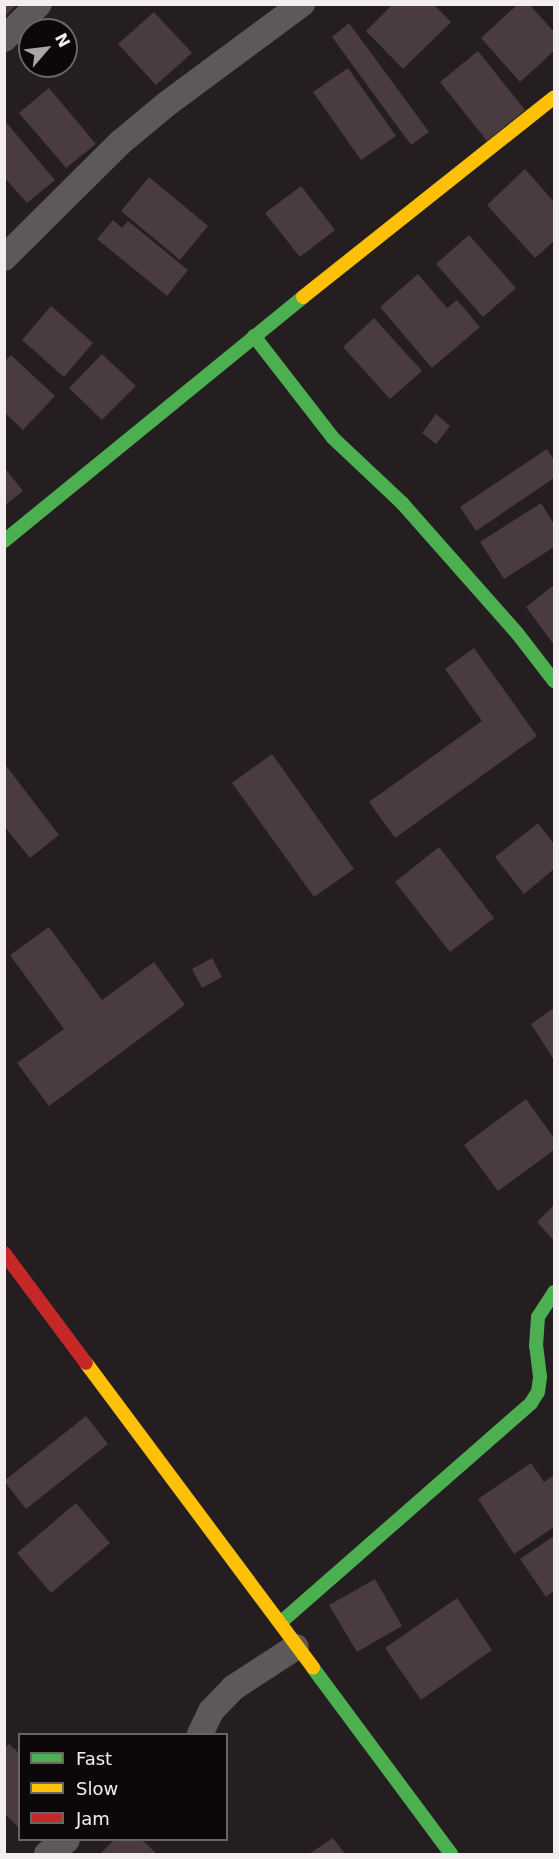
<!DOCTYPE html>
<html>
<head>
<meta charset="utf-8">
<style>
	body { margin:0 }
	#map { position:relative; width:559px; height:1859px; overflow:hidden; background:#241e20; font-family:"DejaVu Sans",sans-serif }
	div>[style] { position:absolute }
	.building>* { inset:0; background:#493b40 }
	.street>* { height:26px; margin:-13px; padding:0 13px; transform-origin:13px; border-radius:13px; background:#5d595a }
	.fast>* { height:14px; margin:-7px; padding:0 7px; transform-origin:7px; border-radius:7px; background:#4caf50 }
	.slow>* { height:14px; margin:-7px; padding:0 7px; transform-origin:7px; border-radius:7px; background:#ffc107 }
	.jam>* { height:14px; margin:-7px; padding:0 7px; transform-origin:7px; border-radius:7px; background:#c62828 }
	span { translate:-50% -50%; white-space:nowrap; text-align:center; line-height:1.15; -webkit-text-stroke:4.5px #0c0809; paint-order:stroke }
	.frame { position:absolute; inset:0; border:6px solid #f4edef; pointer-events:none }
	.legend { position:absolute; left:18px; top:1733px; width:210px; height:108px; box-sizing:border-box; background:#0c0809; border:2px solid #696465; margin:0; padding:8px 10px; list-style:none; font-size:18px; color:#f4edef }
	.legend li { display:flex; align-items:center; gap:12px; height:30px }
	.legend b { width:30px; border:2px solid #696465 }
	.north { position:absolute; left:18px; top:18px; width:60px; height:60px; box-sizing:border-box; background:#0c0809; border:2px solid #696465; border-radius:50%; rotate:62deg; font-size:16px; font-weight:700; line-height:24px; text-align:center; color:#f4edef }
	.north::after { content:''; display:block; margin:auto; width:21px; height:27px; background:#aba5a7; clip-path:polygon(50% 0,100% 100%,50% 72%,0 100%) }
</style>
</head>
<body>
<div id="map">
	<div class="building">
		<div style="clip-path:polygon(4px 4px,17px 4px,4px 17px)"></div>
		<div style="clip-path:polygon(518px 4px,529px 4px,554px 32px,554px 51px,520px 82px,481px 38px)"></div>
		<div style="clip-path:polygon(392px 5px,434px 5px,451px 22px,403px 69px,366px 31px)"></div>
		<div style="clip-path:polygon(154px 12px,192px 53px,156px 85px,118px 44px)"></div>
		<div style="clip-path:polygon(349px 23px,429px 132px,411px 145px,332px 37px)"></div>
		<div style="clip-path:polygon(478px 51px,525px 110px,487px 141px,440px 82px)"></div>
		<div style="clip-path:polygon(348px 68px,396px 136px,361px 160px,313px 92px)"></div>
		<div style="clip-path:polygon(49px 88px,96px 144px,66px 168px,19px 113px)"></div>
		<div style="clip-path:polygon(4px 120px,55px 180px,27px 203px,4px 177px)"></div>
		<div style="clip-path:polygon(525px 169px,554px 202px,554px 241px,535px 258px,487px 205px)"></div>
		<div style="clip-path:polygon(149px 177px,208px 226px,180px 260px,121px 211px)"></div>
		<div style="clip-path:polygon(301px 186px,335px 230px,300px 257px,265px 213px)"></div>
		<div style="clip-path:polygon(113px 220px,122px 228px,128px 221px,188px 270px,167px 296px,97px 239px)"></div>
		<div style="clip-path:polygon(469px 235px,516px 288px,483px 317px,436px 264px)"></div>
		<div style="clip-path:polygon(418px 274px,447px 308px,457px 300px,480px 327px,432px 368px,380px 307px)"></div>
		<div style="clip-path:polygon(51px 306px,93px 343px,64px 377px,22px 340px)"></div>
		<div style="clip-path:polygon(374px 318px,422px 371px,390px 399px,343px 347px)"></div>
		<div style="clip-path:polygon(102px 354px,136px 386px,102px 420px,69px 388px)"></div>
		<div style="clip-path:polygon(11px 355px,55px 396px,23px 430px,4px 412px,4px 362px)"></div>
		<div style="clip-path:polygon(436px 414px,450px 426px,436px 444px,422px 433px)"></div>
		<div style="clip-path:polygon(547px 449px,554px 460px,554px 478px,476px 531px,460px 507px)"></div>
		<div style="clip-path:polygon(4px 467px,23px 491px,4px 506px)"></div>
		<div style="clip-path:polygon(541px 503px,554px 524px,554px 547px,504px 579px,480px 542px)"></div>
		<div style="clip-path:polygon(554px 585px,554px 645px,526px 607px)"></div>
		<div style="clip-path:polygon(474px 648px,537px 736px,395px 838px,369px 802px,482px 721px,445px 669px)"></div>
		<div style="clip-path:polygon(272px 754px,354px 869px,314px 897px,232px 783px)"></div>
		<div style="clip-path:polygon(4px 763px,59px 835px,30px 858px,4px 826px)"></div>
		<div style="clip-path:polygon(538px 823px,554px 844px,554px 869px,524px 894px,495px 857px)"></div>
		<div style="clip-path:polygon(439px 847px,494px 918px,450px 952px,395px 882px)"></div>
		<div style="clip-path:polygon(49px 927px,102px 1000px,154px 962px,185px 1005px,49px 1106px,17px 1063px,64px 1029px,10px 955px)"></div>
		<div style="clip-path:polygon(212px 958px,222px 977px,202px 988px,192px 969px)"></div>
		<div style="clip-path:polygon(554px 1008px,554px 1060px,531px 1024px)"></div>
		<div style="clip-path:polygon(526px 1099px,554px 1138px,554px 1150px,498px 1191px,464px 1145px)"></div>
		<div style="clip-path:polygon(554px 1205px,554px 1241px,537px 1222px)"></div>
		<div style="clip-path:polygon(86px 1416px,108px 1444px,26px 1509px,4px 1481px)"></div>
		<div style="clip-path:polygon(531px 1463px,544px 1482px,554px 1475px,554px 1527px,514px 1554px,478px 1499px)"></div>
		<div style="clip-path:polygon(76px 1503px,110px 1543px,51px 1593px,17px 1553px)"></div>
		<div style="clip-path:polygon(554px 1536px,554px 1591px,546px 1597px,520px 1559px)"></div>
		<div style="clip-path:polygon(375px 1579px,402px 1626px,357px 1652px,329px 1605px)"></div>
		<div style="clip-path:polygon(457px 1598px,492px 1650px,421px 1700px,385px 1648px)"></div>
		<div style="clip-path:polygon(9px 1744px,20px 1754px,20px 1829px,4px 1813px,4px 1748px)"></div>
		<div style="clip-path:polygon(333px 1838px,345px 1854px,309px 1854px)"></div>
		<div style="clip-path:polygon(114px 1840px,142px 1840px,157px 1854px,100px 1854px)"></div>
	</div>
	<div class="street">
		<div style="left:4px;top:39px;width:49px;rotate:-45deg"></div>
		<div style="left:4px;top:258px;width:165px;rotate:-44.8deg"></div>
		<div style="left:121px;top:142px;width:61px;rotate:-39.7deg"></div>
		<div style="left:168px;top:103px;width:167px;rotate:-36.5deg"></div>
		<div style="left:200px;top:1734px;width:25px;rotate:-64deg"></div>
		<div style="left:211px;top:1711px;width:32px;rotate:-46deg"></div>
		<div style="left:233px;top:1688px;width:75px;rotate:-33.1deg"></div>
		<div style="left:47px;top:1854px;width:24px;rotate:-35deg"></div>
	</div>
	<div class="fast">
		<div style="left:254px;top:336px;width:129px;rotate:52.2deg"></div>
		<div style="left:333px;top:438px;width:95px;rotate:43.3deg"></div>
		<div style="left:402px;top:503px;width:174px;rotate:48.5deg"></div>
		<div style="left:517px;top:633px;width:61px;rotate:52.4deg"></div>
		<div style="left:4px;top:541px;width:386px;rotate:-39.2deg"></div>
		<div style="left:280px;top:1623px;width:334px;rotate:-41.2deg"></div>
		<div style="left:531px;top:1403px;width:13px;rotate:-58deg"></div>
		<div style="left:538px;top:1392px;width:15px;rotate:-82deg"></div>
		<div style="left:540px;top:1377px;width:31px;rotate:-97deg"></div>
		<div style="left:536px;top:1346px;width:29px;rotate:-86deg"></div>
		<div style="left:538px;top:1317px;width:30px;rotate:-57deg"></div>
		<div style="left:313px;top:1668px;width:232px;rotate:53.4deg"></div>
	</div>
	<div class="slow">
		<div style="left:303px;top:297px;width:321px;rotate:-38.5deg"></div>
		<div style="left:86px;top:1363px;width:380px;rotate:53.3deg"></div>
	</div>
	<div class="jam">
		<div style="left:4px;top:1253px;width:137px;rotate:53.3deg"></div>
	</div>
	<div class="frame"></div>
	<ul class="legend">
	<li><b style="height:8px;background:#4caf50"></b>Fast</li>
	<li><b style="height:8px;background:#ffc107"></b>Slow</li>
	<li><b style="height:8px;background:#c62828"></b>Jam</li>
	</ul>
	<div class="north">N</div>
</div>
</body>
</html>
